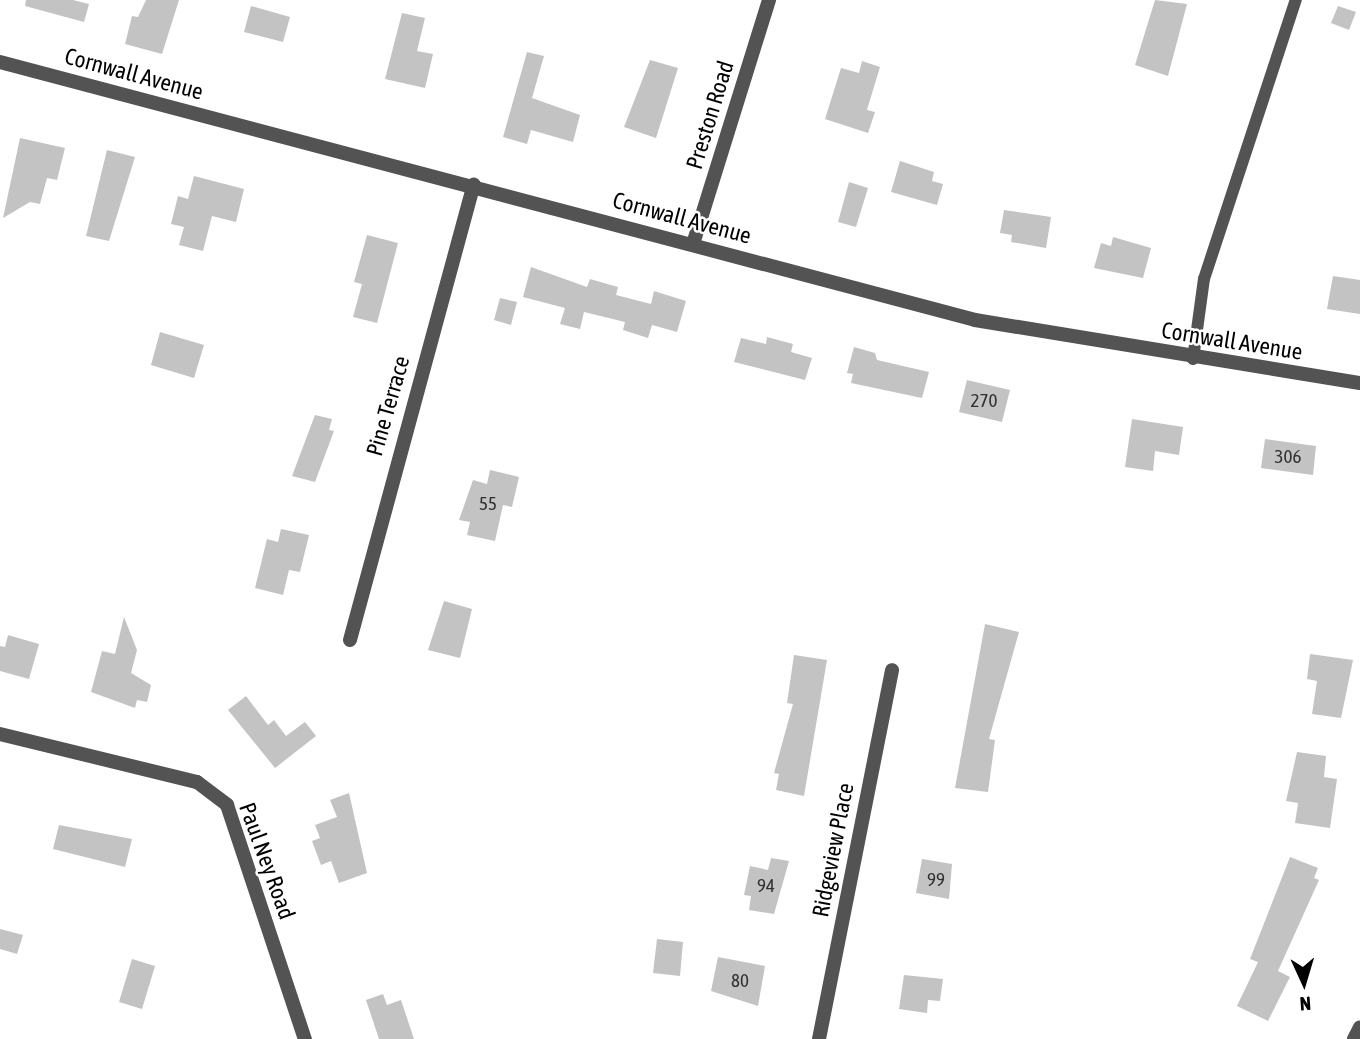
<!DOCTYPE html>
<html>
<head>
<meta charset="utf-8">
<style>
	body { margin:0 }
	#map { position:relative; width:1360px; height:1039px; overflow:hidden; background:#fff; font-family:"Asap Condensed",sans-serif }
	div>[style] { position:absolute }
	.building>* { inset:0; background:#c3c3c3 }
	.service>* { height:12px; margin:-6px; padding:0 6px; transform-origin:6px; border-radius:6px; background:#535353 }
	.minor>* { height:14px; margin:-7px; padding:0 7px; transform-origin:7px; border-radius:7px; background:#535353 }
	.tertiary>* { height:14px; margin:-7px; padding:0 7px; transform-origin:7px; border-radius:7px; background:#535353 }
	span { translate:-50% -50%; white-space:nowrap; text-align:center; line-height:1.15; -webkit-text-stroke:5px #fff; paint-order:stroke }
	.number-label { font-size:19px; color:#313131 }
	.number-label span { -webkit-text-stroke-width:0 }
	.street-label { font-size:23px; color:#000 }
	.north { position:absolute; left:1269px; top:948px; width:70px; height:70px; -webkit-text-stroke:5px #fff; paint-order:stroke; rotate:176deg; font-size:19px; font-weight:700; line-height:28px; text-align:center; color:#000 }
	.north::after { content:''; display:block; margin:auto; width:24px; height:32px; background:#000; clip-path:polygon(50% 0,100% 100%,50% 72%,0 100%) }
</style>
</head>
<body>
<div id="map">
	<div class="building">
		<div style="clip-path:polygon(26px 0,73px 0,89px 4px,84px 22px,25px 6px)"></div>
		<div style="clip-path:polygon(146px 0,179px 0,162px 54px,125px 44px,132px 16px,138px 17px)"></div>
		<div style="clip-path:polygon(1155px 0,1187px 4px,1168px 76px,1135px 65px)"></div>
		<div style="clip-path:polygon(251px 6px,290px 17px,283px 42px,244px 32px)"></div>
		<div style="clip-path:polygon(1338px 6px,1356px 12px,1349px 30px,1331px 23px)"></div>
		<div style="clip-path:polygon(402px 13px,425px 18px,417px 51px,433px 54px,425px 88px,385px 79px)"></div>
		<div style="clip-path:polygon(527px 52px,544px 56px,532px 98px,580px 115px,573px 142px,531px 130px,527px 144px,503px 137px)"></div>
		<div style="clip-path:polygon(650px 60px,678px 68px,656px 138px,624px 127px)"></div>
		<div style="clip-path:polygon(862px 61px,880px 67px,867px 110px,875px 112px,868px 133px,825px 119px,841px 68px,859px 73px)"></div>
		<div style="clip-path:polygon(20px 138px,65px 148px,57px 180px,47px 178px,40px 204px,30px 202px,3px 218px)"></div>
		<div style="clip-path:polygon(107px 150px,135px 157px,109px 241px,86px 236px)"></div>
		<div style="clip-path:polygon(900px 161px,934px 172px,932px 181px,943px 184px,937px 205px,891px 192px)"></div>
		<div style="clip-path:polygon(194px 176px,244px 189px,236px 222px,212px 216px,203px 251px,179px 245px,184px 227px,171px 224px,178px 196px,188px 199px)"></div>
		<div style="clip-path:polygon(849px 182px,868px 188px,856px 227px,838px 222px)"></div>
		<div style="clip-path:polygon(1004px 210px,1051px 217px,1046px 248px,1011px 242px,1012px 235px,1000px 233px)"></div>
		<div style="clip-path:polygon(367px 235px,398px 243px,377px 323px,353px 317px,362px 284px,354px 282px)"></div>
		<div style="clip-path:polygon(1113px 237px,1151px 248px,1143px 278px,1094px 268px,1101px 243px,1111px 246px)"></div>
		<div style="clip-path:polygon(531px 267px,587px 287px,590px 279px,618px 287px,616px 295px,651px 304px,654px 291px,686px 301px,677px 332px,652px 325px,648px 338px,623px 330px,625px 322px,584px 312px,580px 329px,560px 324px,565px 308px,523px 297px)"></div>
		<div style="clip-path:polygon(1333px 276px,1360px 280px,1360px 314px,1327px 309px)"></div>
		<div style="clip-path:polygon(500px 298px,517px 302px,511px 325px,494px 320px)"></div>
		<div style="clip-path:polygon(160px 332px,204px 345px,194px 378px,151px 365px)"></div>
		<div style="clip-path:polygon(767px 337px,793px 344px,791px 352px,812px 358px,805px 380px,734px 362px,741px 338px,766px 344px)"></div>
		<div style="clip-path:polygon(854px 347px,875px 353px,877px 360px,929px 372px,922px 398px,851px 383px,853px 374px,847px 373px)"></div>
		<div style="clip-path:polygon(967px 380px,1010px 390px,1002px 422px,959px 412px)"></div>
		<div style="clip-path:polygon(315px 415px,332px 419px,329px 430px,334px 431px,315px 482px,292px 476px)"></div>
		<div style="clip-path:polygon(1132px 419px,1183px 427px,1179px 455px,1155px 451px,1153px 471px,1125px 467px)"></div>
		<div style="clip-path:polygon(1265px 439px,1316px 446px,1313px 475px,1261px 468px)"></div>
		<div style="clip-path:polygon(490px 470px,519px 477px,512px 507px,503px 505px,495px 541px,467px 535px,470px 522px,459px 520px,473px 480px,487px 484px)"></div>
		<div style="clip-path:polygon(281px 529px,309px 535px,300px 572px,289px 570px,283px 595px,255px 588px,267px 539px,278px 542px)"></div>
		<div style="clip-path:polygon(444px 601px,472px 609px,460px 658px,428px 650px)"></div>
		<div style="clip-path:polygon(124px 617px,137px 650px,131px 673px,151px 685px,147px 702px,137px 700px,135px 708px,91px 692px,102px 651px,115px 654px)"></div>
		<div style="clip-path:polygon(985px 624px,1019px 632px,989px 739px,995px 740px,988px 792px,955px 788px)"></div>
		<div style="clip-path:polygon(8px 635px,39px 644px,29px 679px,0 671px,0 646px,5px 647px)"></div>
		<div style="clip-path:polygon(1310px 654px,1353px 660px,1341px 718px,1312px 714px,1317px 681px,1307px 679px)"></div>
		<div style="clip-path:polygon(794px 655px,827px 660px,804px 796px,776px 790px,779px 774px,774px 773px,793px 704px,787px 703px)"></div>
		<div style="clip-path:polygon(246px 696px,268px 725px,274px 720px,286px 736px,305px 722px,316px 736px,275px 768px,228px 710px)"></div>
		<div style="clip-path:polygon(1297px 752px,1326px 756px,1324px 777px,1337px 779px,1330px 828px,1295px 823px,1298px 803px,1286px 801px)"></div>
		<div style="clip-path:polygon(349px 793px,367px 873px,339px 883px,331px 861px,321px 865px,312px 841px,320px 838px,315px 825px,337px 817px,330px 800px)"></div>
		<div style="clip-path:polygon(59px 825px,132px 839px,125px 867px,53px 849px)"></div>
		<div style="clip-path:polygon(1290px 857px,1318px 868px,1314px 878px,1319px 880px,1278px 971px,1290px 977px,1268px 1021px,1237px 1006px,1258px 962px,1250px 959px)"></div>
		<div style="clip-path:polygon(771px 858px,789px 861px,774px 914px,749px 910px,751px 896px,744px 895px,750px 866px,768px 870px)"></div>
		<div style="clip-path:polygon(922px 859px,952px 864px,949px 899px,916px 893px)"></div>
		<div style="clip-path:polygon(0 929px,23px 935px,17px 954px,0 949px)"></div>
		<div style="clip-path:polygon(657px 939px,683px 942px,680px 976px,653px 973px)"></div>
		<div style="clip-path:polygon(718px 957px,765px 966px,758px 1006px,711px 991px)"></div>
		<div style="clip-path:polygon(132px 959px,155px 966px,142px 1009px,119px 1002px)"></div>
		<div style="clip-path:polygon(904px 975px,943px 979px,940px 1001px,928px 1000px,927px 1013px,899px 1009px)"></div>
		<div style="clip-path:polygon(383px 994px,387px 1005px,401px 1000px,414px 1039px,379px 1039px,366px 1000px)"></div>
	</div>
	<div class="service">
		<div style="left:1193px;top:359px;width:81px;rotate:-82.2deg"></div>
		<div style="left:1204px;top:279px;width:294px;rotate:-71.8deg"></div>
	</div>
	<div class="minor">
		<div style="left:693px;top:244px;width:256px;rotate:-72.7deg"></div>
		<div style="left:350px;top:640px;width:472px;rotate:-74.8deg"></div>
		<div style="left:0;top:734px;width:203px;rotate:13.7deg"></div>
		<div style="left:197px;top:782px;width:38px;rotate:37deg"></div>
		<div style="left:227px;top:805px;width:247px;rotate:71.6deg"></div>
		<div style="left:819px;top:1039px;width:376px;rotate:-78.8deg"></div>
		<div style="left:1354px;top:1039px;width:13px;rotate:-63deg"></div>
	</div>
	<div class="tertiary">
		<div style="left:0;top:62px;width:1009px;rotate:14.82deg"></div>
		<div style="left:975px;top:320px;width:390px;rotate:9.3deg"></div>
	</div>
	<div class="number-label">
		<span style="left:984px;top:401px">270</span>
		<span style="left:1288px;top:457px">306</span>
		<span style="left:488px;top:504px">55</span>
		<span style="left:936px;top:880px">99</span>
		<span style="left:766px;top:886px">94</span>
		<span style="left:740px;top:981px">80</span>
	</div>
	<div class="street-label">
		<span style="left:134px;top:74px;rotate:15deg">Cornwall Avenue</span>
		<span style="left:710px;top:115px;rotate:-73deg">Preston Road</span>
		<span style="left:682px;top:218px;rotate:15deg">Cornwall Avenue</span>
		<span style="left:1232px;top:341px;rotate:9deg">Cornwall Avenue</span>
		<span style="left:388px;top:406px;rotate:-74deg">Pine Terrace</span>
		<span style="left:833px;top:850px;rotate:-79deg">Ridgeview Place</span>
		<span style="left:267px;top:861px;rotate:70deg">Paul Ney Road</span>
	</div>
	<div class="north">N</div>
</div>
</body>
</html>
